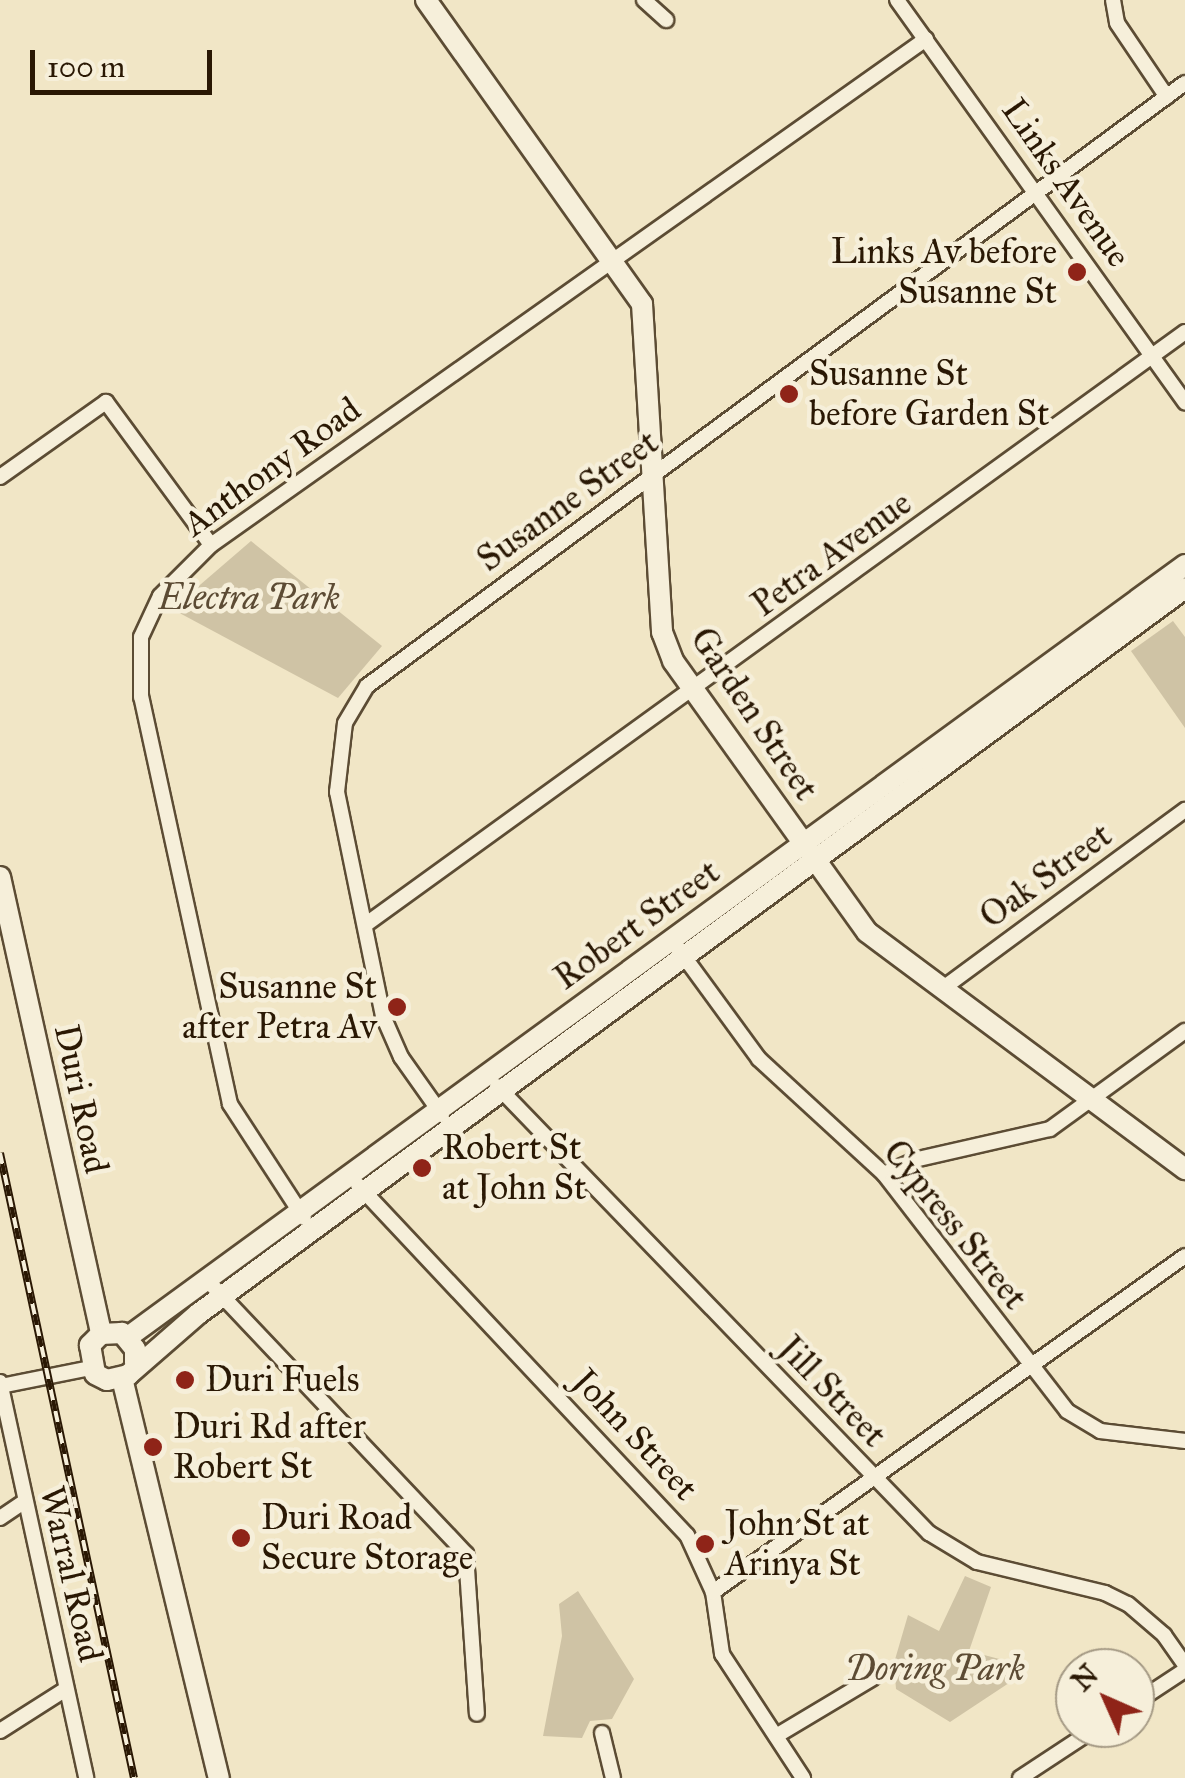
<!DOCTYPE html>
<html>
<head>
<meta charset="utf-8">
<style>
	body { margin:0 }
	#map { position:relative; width:1185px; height:1778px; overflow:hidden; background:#f1e6c6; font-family:"IM FELL Great Primer",serif }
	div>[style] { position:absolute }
	.green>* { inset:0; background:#cfc3a5 }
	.roads { filter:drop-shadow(2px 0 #5c4c34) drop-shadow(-2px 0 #5c4c34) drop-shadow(0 2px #5c4c34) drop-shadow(0 -2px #5c4c34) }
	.street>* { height:14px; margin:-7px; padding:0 7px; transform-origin:7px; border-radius:7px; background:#f6efda }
	.secondary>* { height:20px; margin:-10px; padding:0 10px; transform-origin:10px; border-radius:10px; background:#f6efda }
	.rail>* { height:8px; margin-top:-4px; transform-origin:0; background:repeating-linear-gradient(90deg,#f6efda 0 11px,#2a1804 0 22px); box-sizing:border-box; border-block:2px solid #2a1804 }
	.dots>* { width:28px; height:28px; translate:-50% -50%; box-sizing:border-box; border:5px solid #f6efda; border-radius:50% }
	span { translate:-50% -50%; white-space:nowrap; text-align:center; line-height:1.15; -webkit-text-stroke:9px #f6efda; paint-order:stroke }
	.street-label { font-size:35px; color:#2a1804 }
	.poi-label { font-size:35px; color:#2a1804 }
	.right { translate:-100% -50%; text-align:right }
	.left { translate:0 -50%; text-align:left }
	.park-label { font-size:35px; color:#5c4b34; font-style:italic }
	.north { position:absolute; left:1055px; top:1648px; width:100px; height:100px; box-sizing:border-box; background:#f6efda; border:2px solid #a49984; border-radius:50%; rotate:315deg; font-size:28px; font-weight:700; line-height:40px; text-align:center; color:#2a1804 }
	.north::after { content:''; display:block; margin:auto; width:35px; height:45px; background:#8f2418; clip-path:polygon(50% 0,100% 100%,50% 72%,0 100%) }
	.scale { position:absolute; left:30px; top:50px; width:182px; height:45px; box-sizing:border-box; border:5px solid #2a1804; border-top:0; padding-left:12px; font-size:30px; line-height:35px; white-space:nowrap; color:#2a1804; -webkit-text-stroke:8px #f6efda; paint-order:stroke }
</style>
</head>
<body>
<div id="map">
	<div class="green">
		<div style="clip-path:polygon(251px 541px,382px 646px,338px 698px,172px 609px)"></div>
		<div style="clip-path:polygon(1173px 621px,1185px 637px,1185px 728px,1131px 651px)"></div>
		<div style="clip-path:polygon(965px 1576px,991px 1587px,969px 1651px,1003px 1660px,1015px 1679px,950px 1722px,896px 1689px,894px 1663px,908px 1615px,939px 1631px)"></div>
		<div style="clip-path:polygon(578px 1591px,634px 1679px,612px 1719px,590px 1721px,582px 1738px,543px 1736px,562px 1636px,559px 1604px)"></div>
	</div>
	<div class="roads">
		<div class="street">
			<div style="left:644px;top:0;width:30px;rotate:42deg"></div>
			<div style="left:897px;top:0;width:495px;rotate:54.4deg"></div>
			<div style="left:1113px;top:0;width:23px;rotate:80deg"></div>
			<div style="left:1117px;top:23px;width:89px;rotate:56deg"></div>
			<div style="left:0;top:477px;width:130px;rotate:-35.3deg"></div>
			<div style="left:106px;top:402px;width:177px;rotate:53.7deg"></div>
			<div style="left:365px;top:925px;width:1012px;rotate:-35.87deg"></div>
			<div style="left:672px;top:940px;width:147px;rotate:53.8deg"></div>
			<div style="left:759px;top:1059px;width:170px;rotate:42.6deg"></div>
			<div style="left:884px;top:1174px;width:299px;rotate:52.3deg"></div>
			<div style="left:1067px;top:1411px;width:39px;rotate:31deg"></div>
			<div style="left:1100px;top:1431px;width:86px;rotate:6.7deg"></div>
			<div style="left:942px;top:989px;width:302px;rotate:-36.4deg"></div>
			<div style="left:497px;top:1086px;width:622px;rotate:45.98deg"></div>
			<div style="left:929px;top:1533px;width:56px;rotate:31.1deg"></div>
			<div style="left:977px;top:1562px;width:132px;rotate:13.6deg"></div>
			<div style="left:1105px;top:1593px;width:25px;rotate:26deg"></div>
			<div style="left:1128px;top:1604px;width:48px;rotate:40.7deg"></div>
			<div style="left:1164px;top:1635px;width:37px;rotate:55deg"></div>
			<div style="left:442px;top:1115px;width:71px;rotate:-125.3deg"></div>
			<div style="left:401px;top:1057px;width:45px;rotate:-113.7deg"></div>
			<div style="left:383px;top:1016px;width:229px;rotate:-101.6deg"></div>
			<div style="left:337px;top:792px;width:69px;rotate:-83.4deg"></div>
			<div style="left:345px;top:723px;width:43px;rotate:-59.3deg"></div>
			<div style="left:367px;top:686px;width:1016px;rotate:-36.4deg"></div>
			<div style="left:884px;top:1174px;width:37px;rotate:-24deg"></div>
			<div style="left:918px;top:1159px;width:135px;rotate:-12.8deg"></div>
			<div style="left:1050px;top:1129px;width:167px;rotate:-36deg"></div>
			<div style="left:358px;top:1185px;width:480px;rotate:46.8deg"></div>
			<div style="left:687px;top:1535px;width:63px;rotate:65.5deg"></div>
			<div style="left:713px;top:1592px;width:63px;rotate:81.7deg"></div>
			<div style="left:722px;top:1654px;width:148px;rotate:56.8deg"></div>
			<div style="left:304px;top:1218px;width:136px;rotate:-123deg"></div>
			<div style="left:230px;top:1104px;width:417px;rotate:-102.3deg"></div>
			<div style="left:141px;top:697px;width:60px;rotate:-90deg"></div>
			<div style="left:141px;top:637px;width:45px;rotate:-65.1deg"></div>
			<div style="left:160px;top:596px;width:72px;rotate:-45deg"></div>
			<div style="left:211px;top:545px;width:876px;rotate:-35.29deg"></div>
			<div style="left:208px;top:1281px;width:376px;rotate:46.6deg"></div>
			<div style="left:466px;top:1554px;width:160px;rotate:86.1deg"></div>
			<div style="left:0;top:1382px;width:405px;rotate:77.7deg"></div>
			<div style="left:1px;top:1386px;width:91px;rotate:-11.4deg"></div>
			<div style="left:0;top:1518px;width:29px;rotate:-34deg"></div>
			<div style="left:713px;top:1592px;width:579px;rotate:-35.45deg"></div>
			<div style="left:1135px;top:1703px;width:60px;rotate:-33.4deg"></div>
			<div style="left:0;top:1731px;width:78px;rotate:-32.5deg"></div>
			<div style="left:602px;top:1733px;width:46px;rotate:76.3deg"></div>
			<div style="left:776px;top:1736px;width:113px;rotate:-30.9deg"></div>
			<div style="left:1020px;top:1778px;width:91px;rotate:-33.3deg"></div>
		</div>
		<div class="secondary">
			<div style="left:426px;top:0;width:373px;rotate:54.6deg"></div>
			<div style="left:642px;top:304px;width:329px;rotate:86.5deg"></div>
			<div style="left:662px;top:632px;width:31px;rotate:69deg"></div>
			<div style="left:673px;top:661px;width:333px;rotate:54.4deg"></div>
			<div style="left:867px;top:932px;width:397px;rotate:36.7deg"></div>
			<div style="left:0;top:877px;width:468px;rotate:77.5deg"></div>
			<div style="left:128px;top:1337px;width:1309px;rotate:-36.14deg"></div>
			<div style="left:135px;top:1363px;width:14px;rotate:-90deg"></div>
			<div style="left:135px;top:1349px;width:21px;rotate:-129deg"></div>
			<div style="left:122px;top:1333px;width:21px;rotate:177deg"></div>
			<div style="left:101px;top:1334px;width:16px;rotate:135deg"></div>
			<div style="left:90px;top:1345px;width:29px;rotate:80deg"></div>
			<div style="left:95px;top:1374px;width:13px;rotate:27deg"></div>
			<div style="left:107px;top:1380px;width:22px;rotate:-13deg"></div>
			<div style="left:128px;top:1375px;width:93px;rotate:-41.1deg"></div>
			<div style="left:198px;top:1314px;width:1225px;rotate:-36.34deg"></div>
			<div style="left:122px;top:1378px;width:412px;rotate:76.4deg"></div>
		</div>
	</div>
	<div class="rail">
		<div style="left:0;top:1153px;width:639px;rotate:77.9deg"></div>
	</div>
	<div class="dots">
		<div style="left:1077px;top:272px;background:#8f2418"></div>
		<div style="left:789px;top:394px;background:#8f2418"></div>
		<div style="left:397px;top:1007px;background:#8f2418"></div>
		<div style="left:422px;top:1168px;background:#8f2418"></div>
		<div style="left:185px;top:1380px;background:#8f2418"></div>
		<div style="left:153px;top:1447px;background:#8f2418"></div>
		<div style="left:241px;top:1538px;background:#8f2418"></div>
		<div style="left:705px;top:1544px;background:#8f2418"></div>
	</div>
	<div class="street-label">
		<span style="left:1066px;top:183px;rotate:55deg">Links Avenue</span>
		<span style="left:272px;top:467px;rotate:-36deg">Anthony Road</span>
		<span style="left:568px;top:501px;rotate:-36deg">Susanne Street</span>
		<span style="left:832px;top:554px;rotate:-36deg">Petra Avenue</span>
		<span style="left:754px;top:714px;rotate:56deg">Garden Street</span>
		<span style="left:1046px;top:876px;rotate:-36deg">Oak Street</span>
		<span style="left:637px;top:925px;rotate:-36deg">Robert Street</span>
		<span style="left:81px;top:1099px;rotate:78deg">Duri Road</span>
		<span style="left:955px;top:1225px;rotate:51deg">Cypress Street</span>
		<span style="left:832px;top:1392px;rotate:46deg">Jill Street</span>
		<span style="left:635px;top:1435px;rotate:47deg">John Street</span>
		<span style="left:71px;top:1574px;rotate:77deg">Warral Road</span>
	</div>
	<div class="poi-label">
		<span class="right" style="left:1057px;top:272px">Links Av before<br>Susanne St</span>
		<span class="left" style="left:809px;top:394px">Susanne St<br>before Garden St</span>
		<span class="right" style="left:377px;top:1007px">Susanne St<br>after Petra Av</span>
		<span class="left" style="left:442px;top:1168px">Robert St<br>at John St</span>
		<span class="left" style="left:205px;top:1380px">Duri Fuels</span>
		<span class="left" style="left:173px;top:1447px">Duri Rd after<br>Robert St</span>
		<span class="left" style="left:261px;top:1538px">Duri Road<br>Secure Storage</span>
		<span class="left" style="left:725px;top:1544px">John St at<br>Arinya St</span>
	</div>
	<div class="park-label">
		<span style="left:249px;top:598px">Electra Park</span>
		<span style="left:935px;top:1669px">Doring Park</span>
	</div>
	<div class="north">N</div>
	<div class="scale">100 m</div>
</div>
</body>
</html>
